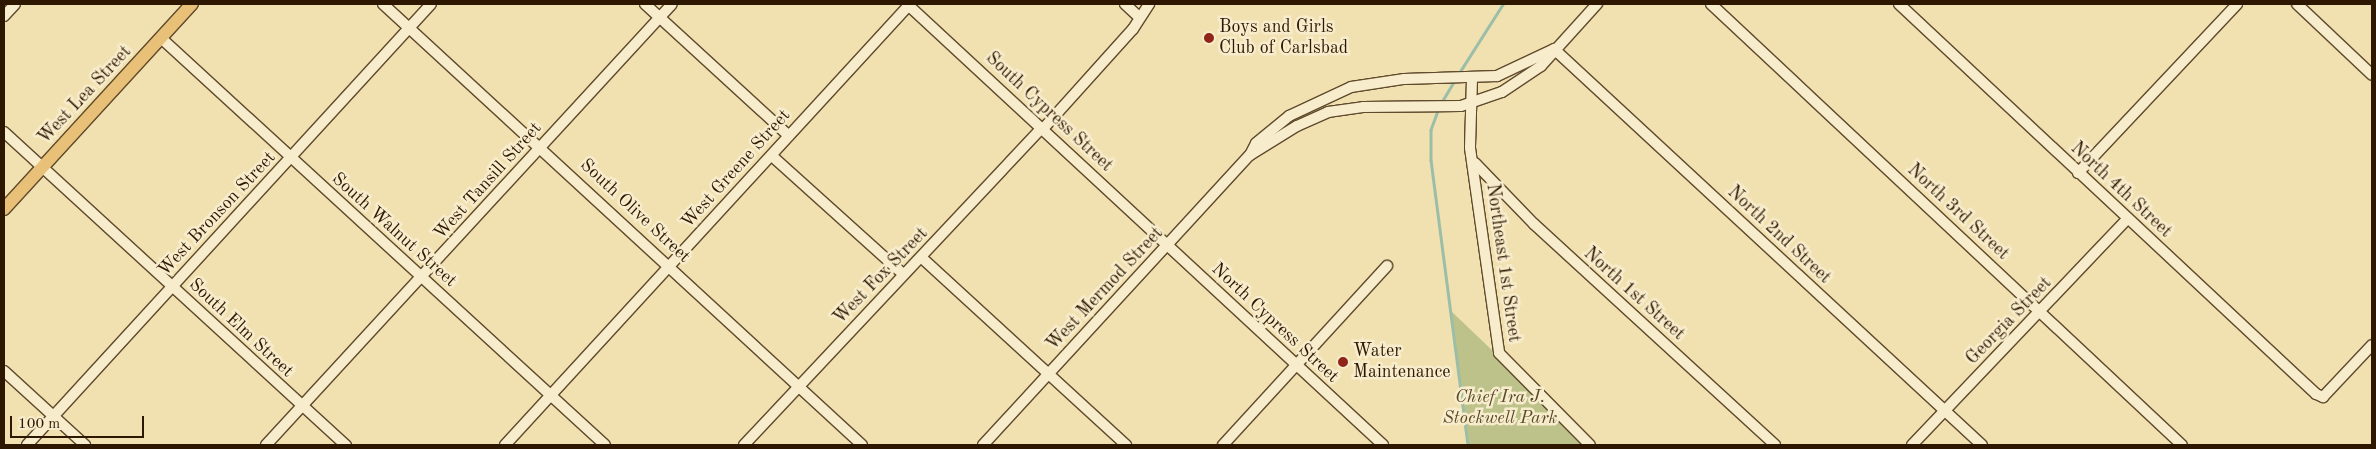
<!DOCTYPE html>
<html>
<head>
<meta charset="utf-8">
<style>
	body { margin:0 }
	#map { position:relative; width:2376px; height:449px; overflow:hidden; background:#f2e1b0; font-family:"Old Standard TT",serif }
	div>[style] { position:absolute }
	.green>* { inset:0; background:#bcc28a }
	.stream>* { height:2.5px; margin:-1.25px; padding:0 1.25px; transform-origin:1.25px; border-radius:1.25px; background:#9cbea8 }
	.roads { filter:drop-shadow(1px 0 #5f4a2c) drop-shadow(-1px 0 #5f4a2c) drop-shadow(0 1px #5f4a2c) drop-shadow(0 -1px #5f4a2c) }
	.minor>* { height:10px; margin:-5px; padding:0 5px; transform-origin:5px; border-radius:5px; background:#f7eccc }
	.major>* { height:12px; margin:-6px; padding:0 6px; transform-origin:6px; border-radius:6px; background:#e9c078 }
	.dots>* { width:14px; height:14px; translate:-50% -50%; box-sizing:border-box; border:2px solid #f7eccc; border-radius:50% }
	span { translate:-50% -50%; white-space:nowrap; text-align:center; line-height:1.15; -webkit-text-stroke:5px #f7eccc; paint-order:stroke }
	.poi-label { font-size:18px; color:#2e1700 }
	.left { translate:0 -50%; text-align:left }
	.street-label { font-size:18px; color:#2e1700 }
	.park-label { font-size:18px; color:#594a29; font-style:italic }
	.frame { position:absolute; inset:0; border:5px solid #2e1700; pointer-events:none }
	.scale { position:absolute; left:10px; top:416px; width:134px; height:22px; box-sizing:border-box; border:2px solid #2e1700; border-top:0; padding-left:6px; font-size:15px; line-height:18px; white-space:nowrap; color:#2e1700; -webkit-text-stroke:4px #f7eccc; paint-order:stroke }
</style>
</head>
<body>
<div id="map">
	<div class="green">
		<div style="clip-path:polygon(1450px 310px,1591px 445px,1468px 445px)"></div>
	</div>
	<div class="stream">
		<div style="left:1459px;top:73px;width:82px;rotate:-57.5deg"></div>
		<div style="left:1441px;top:103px;width:27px;rotate:-59deg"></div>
		<div style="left:1439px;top:108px;width:23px;rotate:110deg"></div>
		<div style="left:1431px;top:130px;width:30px;rotate:90deg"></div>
		<div style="left:1431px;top:160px;width:287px;rotate:82.6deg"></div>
	</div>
	<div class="roads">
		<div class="minor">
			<div style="left:383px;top:4px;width:651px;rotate:42.63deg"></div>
			<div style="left:645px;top:4px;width:195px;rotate:42.5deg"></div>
			<div style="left:907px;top:4px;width:649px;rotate:42.81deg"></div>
			<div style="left:1125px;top:4px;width:18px;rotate:43deg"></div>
			<div style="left:1711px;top:4px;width:645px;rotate:43.12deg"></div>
			<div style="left:1899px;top:4px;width:571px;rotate:43.08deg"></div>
			<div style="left:2316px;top:394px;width:8px;rotate:23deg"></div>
			<div style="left:2323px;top:397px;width:71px;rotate:-46.7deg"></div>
			<div style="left:2297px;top:4px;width:103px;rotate:43.4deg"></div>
			<div style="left:4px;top:16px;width:16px;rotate:-47deg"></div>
			<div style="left:161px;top:38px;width:602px;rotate:42.51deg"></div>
			<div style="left:1554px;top:49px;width:583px;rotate:42.78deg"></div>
			<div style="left:1472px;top:79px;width:69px;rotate:91.7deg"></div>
			<div style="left:1470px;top:148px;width:207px;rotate:81.9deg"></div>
			<div style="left:1499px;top:353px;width:129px;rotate:45.3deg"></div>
			<div style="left:1042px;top:130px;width:136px;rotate:-48deg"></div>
			<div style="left:1133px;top:29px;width:30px;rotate:-57deg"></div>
			<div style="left:4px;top:132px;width:464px;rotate:42.5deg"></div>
			<div style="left:1250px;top:155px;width:55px;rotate:-31.7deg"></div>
			<div style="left:1297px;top:126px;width:34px;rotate:-24deg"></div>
			<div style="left:1328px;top:112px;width:35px;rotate:-8deg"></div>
			<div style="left:1363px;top:107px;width:98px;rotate:-0.6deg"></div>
			<div style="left:1461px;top:106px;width:43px;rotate:-18.9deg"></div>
			<div style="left:1502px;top:92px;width:47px;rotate:-33.7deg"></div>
			<div style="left:1541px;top:66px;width:84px;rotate:-47.9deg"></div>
			<div style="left:772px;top:156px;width:176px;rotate:42deg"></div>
			<div style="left:1475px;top:163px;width:85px;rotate:46deg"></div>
			<div style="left:1534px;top:224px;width:327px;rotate:42.5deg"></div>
			<div style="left:2078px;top:173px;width:232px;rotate:-46.7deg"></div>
			<div style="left:922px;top:258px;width:277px;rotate:42.5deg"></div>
			<div style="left:4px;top:371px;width:110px;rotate:42.4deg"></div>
			<div style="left:27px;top:445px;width:598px;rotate:-47.51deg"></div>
			<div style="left:266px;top:445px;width:599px;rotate:-47.37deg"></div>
			<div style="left:505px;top:445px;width:599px;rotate:-47.44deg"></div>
			<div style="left:744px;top:445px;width:434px;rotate:-46.8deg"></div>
			<div style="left:983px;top:445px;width:394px;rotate:-47.4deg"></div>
			<div style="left:1250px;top:155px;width:13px;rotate:-63deg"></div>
			<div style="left:1256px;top:143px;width:43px;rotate:-39.3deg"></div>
			<div style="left:1289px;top:116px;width:68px;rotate:-25.1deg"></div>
			<div style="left:1351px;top:87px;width:54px;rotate:-8.6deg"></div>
			<div style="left:1404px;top:79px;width:93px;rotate:-1.8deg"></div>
			<div style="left:1497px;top:76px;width:63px;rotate:-25.3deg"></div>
			<div style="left:1223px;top:445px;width:243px;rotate:-47.5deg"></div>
			<div style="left:1912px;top:445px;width:313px;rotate:-46.4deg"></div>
		</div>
		<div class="major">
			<div style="left:4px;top:209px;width:278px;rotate:-47.5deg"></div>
		</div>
	</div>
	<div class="dots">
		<div style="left:1209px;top:38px;background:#8f2418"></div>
		<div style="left:1343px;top:362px;background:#8f2418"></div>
	</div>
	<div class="poi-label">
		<span class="left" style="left:1219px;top:38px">Boys and Girls<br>Club of Carlsbad</span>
		<span class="left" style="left:1353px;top:362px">Water<br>Maintenance</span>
	</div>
	<div class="street-label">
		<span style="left:85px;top:95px;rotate:-47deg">West Lea Street</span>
		<span style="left:1049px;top:112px;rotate:43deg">South Cypress Street</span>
		<span style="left:736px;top:169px;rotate:-48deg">West Greene Street</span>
		<span style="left:488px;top:181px;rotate:-48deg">West Tansill Street</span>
		<span style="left:2121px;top:190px;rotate:43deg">North 4th Street</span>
		<span style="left:635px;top:211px;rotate:43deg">South Olive Street</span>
		<span style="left:1958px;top:212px;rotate:43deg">North 3rd Street</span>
		<span style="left:217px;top:214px;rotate:-47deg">West Bronson Street</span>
		<span style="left:394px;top:230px;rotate:42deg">South Walnut Street</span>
		<span style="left:1779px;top:235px;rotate:43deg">North 2nd Street</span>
		<span style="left:1503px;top:263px;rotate:82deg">Northeast 1st Street</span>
		<span style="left:881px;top:276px;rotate:-46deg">West Fox Street</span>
		<span style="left:1105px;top:289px;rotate:-47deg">West Mermod Street</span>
		<span style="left:1634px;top:294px;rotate:42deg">North 1st Street</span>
		<span style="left:2009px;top:321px;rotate:-46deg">Georgia Street</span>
		<span style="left:1275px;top:323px;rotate:43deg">North Cypress Street</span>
		<span style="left:241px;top:328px;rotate:43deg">South Elm Street</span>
	</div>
	<div class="park-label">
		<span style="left:1500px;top:408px">Chief Ira J.<br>Stockwell Park</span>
	</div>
	<div class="frame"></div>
	<div class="scale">100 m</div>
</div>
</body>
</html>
